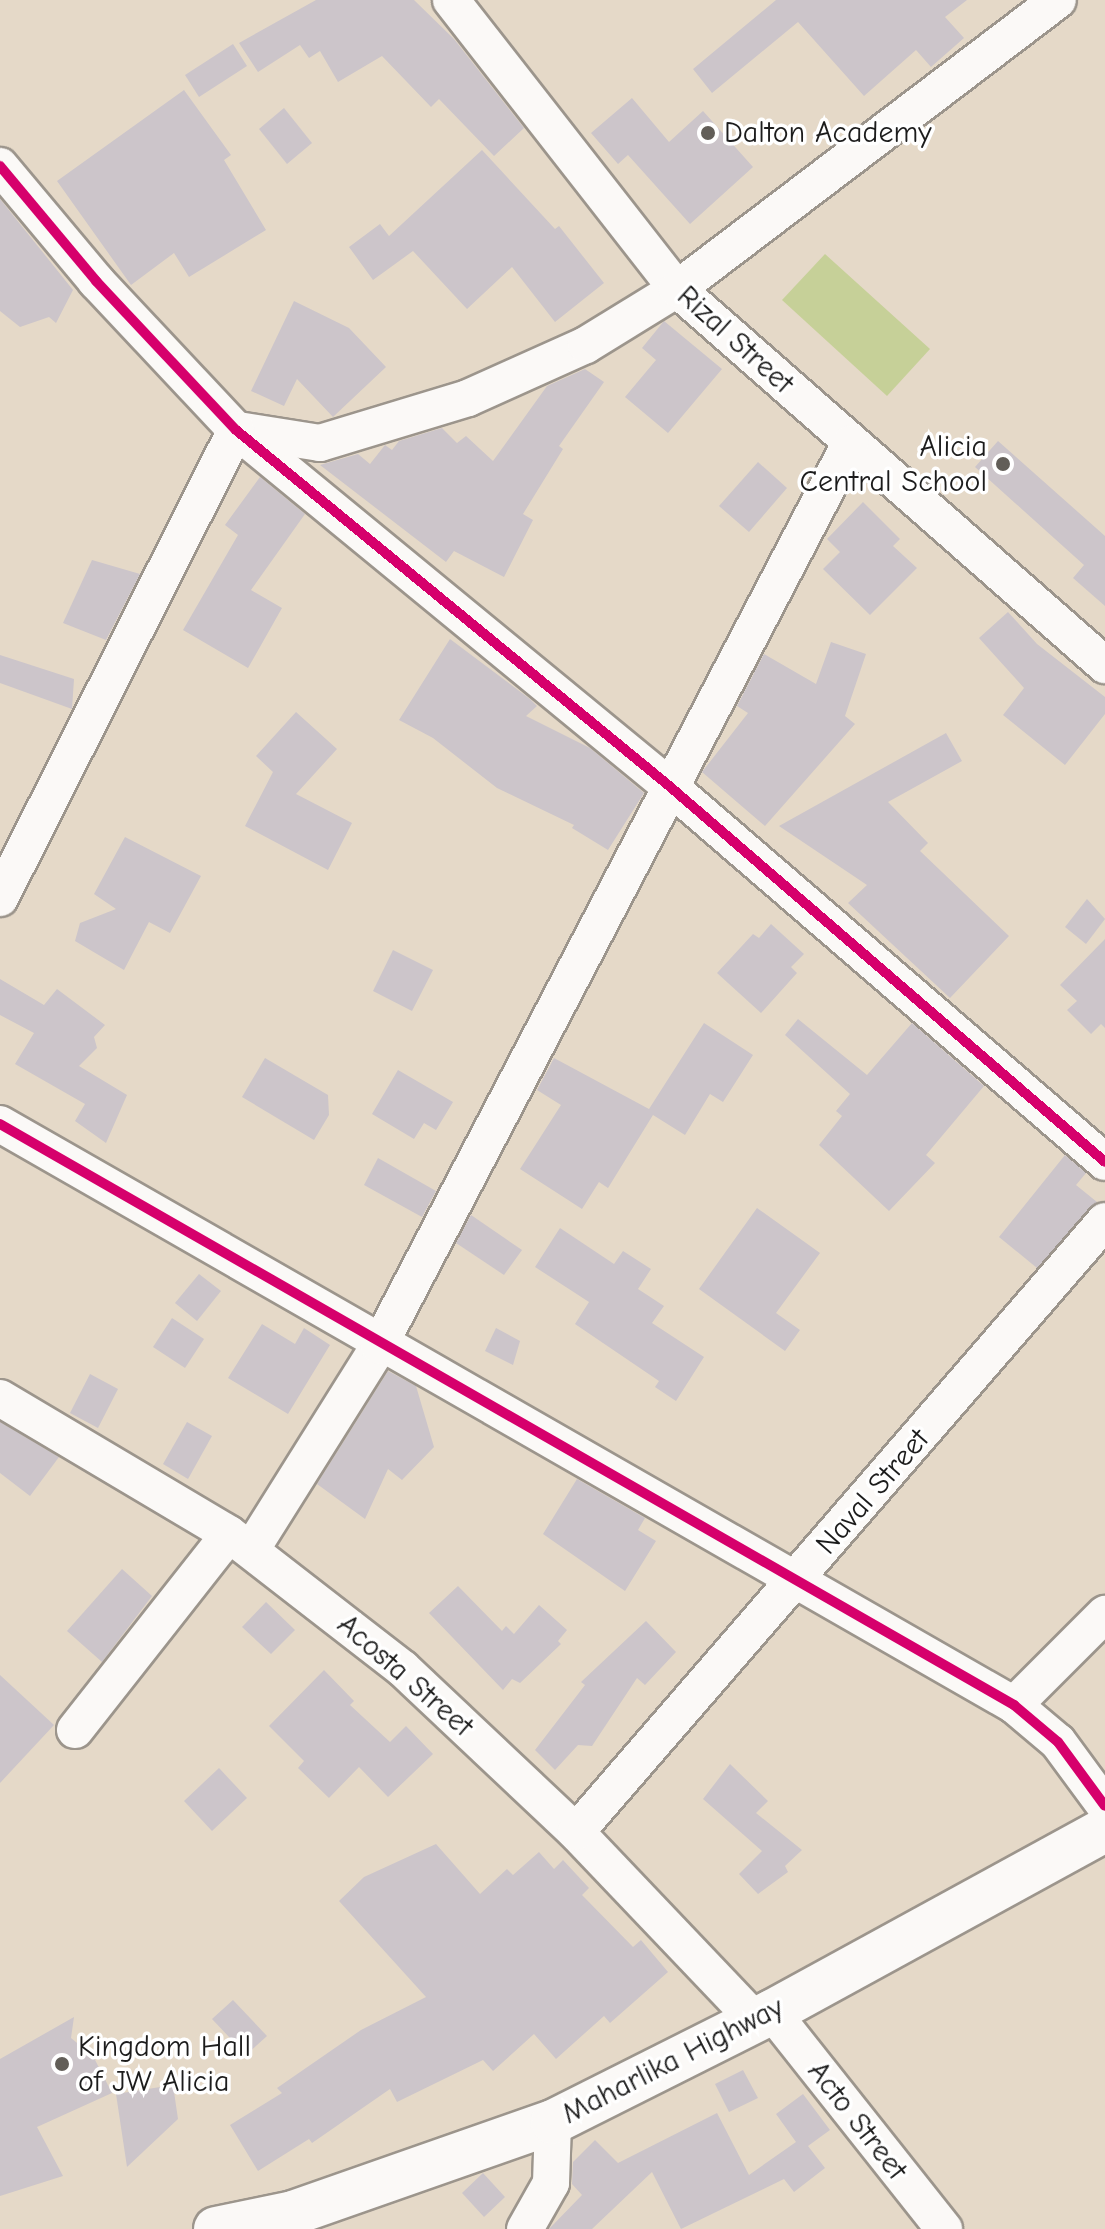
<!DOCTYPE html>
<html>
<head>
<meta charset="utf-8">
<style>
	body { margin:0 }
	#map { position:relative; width:1105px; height:2229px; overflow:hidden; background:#e5d9c8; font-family:"Comic Neue",sans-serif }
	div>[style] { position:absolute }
	.green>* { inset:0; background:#c6d098 }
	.building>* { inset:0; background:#ccc5ca }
	.roads { filter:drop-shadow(2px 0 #9c958c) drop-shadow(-2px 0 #9c958c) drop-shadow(0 2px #9c958c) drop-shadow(0 -2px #9c958c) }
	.minor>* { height:36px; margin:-18px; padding:0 18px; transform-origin:18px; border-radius:18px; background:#fbf9f7 }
	.primary>* { height:44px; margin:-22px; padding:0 22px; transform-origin:22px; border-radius:22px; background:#fbf9f7 }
	.cycleway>* { height:10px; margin:-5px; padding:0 5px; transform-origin:5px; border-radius:5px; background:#d6006c }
	.dots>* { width:22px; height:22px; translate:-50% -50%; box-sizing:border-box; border:4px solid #fff; border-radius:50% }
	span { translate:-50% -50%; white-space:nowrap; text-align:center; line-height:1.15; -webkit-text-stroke:7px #fff; paint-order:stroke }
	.poi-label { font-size:30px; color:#1c1c1c }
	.left { translate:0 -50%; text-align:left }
	.right { translate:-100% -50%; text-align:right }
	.street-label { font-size:30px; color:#1c1c1c }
</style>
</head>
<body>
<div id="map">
	<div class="green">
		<div style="clip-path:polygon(825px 254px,930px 349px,887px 396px,782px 300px)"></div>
	</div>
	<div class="building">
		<div style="clip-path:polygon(316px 0,414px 0,454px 39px,524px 128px,494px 156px,439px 99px,431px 107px,382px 56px,338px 82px,320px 51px,309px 58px,300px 45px,258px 72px,239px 43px)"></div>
		<div style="clip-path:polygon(776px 0,967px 0,945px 17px,964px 38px,931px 67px,916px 50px,864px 96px,798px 22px,712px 93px,693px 69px)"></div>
		<div style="clip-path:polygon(233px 44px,247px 66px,199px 97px,185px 75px)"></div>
		<div style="clip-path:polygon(184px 90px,231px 155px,224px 160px,266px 230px,189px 277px,174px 253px,131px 285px,57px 181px)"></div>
		<div style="clip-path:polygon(632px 98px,669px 142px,703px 111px,753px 167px,690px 224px,628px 155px,618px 164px,591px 133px)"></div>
		<div style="clip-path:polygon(284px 108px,312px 143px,287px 164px,259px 129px)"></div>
		<div style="clip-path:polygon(482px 150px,555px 229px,559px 226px,604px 283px,555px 322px,512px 267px,467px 309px,413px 251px,373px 280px,349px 247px,380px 224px,389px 236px)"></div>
		<div style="clip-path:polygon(0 199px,73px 290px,56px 323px,49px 317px,20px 327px,0 311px)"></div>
		<div style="clip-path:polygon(294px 301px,349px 328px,386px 367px,333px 417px,297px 379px,284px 406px,251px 391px)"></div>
		<div style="clip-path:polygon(664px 321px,722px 369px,668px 433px,625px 397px,656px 360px,642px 348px)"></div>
		<div style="clip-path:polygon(585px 369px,604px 382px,559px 446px,563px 449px,523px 514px,533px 520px,504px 577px,454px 551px,446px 562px,320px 465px,358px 454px,370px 464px,385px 445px,392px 450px,399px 441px,442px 428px,457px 443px,466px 436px,493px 461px,547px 386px)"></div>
		<div style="clip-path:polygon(998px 441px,1105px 536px,1105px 606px,1073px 578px,1084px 565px,975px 467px)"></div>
		<div style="clip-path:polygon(758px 462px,787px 488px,749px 532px,719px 506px)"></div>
		<div style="clip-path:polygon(260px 477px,305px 514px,251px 590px,282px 608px,248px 668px,183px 630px,238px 535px,225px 525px)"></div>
		<div style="clip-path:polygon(863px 502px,900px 539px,893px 546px,917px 568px,870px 615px,823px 569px,840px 552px,827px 539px)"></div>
		<div style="clip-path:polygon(92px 560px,140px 574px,106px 640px,63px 623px)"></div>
		<div style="clip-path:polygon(1008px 612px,1037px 644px,1105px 697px,1105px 714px,1065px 765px,1003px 715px,1024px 688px,979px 638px)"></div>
		<div style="clip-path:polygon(450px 639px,530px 699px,537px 706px,526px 716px,590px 748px,644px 793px,608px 850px,572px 828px,574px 825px,497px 788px,433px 738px,399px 720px)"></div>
		<div style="clip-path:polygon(831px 642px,866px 654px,845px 716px,855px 724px,765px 826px,702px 772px,748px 713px,737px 706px,764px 654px,816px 684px)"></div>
		<div style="clip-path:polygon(0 655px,74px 679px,72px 709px,0 683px)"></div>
		<div style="clip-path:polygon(296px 712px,337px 749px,296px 794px,352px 823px,328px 870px,245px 826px,273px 772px,256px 756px)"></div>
		<div style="clip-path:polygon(946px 733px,962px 761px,888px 802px,928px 843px,920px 851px,1009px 936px,950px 998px,848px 903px,867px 885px,779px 826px)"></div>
		<div style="clip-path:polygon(125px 837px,201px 876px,170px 933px,149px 922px,124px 970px,75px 941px,80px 923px,116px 909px,94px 894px)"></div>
		<div style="clip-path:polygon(1087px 899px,1105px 919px,1086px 944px,1065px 927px)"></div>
		<div style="clip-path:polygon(771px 924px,804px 954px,791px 967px,797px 973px,761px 1013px,717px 973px,753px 934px,759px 938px)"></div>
		<div style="clip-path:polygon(1105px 939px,1105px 1028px,1101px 1024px,1091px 1034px,1067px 1010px,1077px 1001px,1060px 985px)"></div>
		<div style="clip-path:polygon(393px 950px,433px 970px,412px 1011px,373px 991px)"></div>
		<div style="clip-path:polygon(0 979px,44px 1005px,57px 989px,105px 1025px,94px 1037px,97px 1048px,79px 1066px,127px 1095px,106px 1143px,75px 1121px,85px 1104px,15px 1064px,34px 1033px,0 1015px)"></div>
		<div style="clip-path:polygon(798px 1019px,867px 1075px,912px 1023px,984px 1086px,926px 1155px,935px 1163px,889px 1211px,819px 1145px,842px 1116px,836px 1111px,850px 1094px,785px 1035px)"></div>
		<div style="clip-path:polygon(704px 1023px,753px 1055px,723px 1102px,710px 1094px,685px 1135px,653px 1115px,608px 1188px,599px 1182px,582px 1209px,520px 1169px,561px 1105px,537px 1090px,554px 1058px,649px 1109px)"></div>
		<div style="clip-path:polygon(265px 1058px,328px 1095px,329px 1115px,314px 1140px,242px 1097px)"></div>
		<div style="clip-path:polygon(398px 1070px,453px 1102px,436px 1130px,424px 1123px,414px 1139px,372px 1114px)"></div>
		<div style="clip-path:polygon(1065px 1155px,1086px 1173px,1076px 1185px,1097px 1202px,1037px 1268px,999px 1237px)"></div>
		<div style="clip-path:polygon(378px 1158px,436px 1191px,422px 1217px,364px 1185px)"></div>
		<div style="clip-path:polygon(757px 1208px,820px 1253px,776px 1313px,800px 1330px,785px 1351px,699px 1289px)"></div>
		<div style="clip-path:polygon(471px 1215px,522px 1250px,504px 1275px,456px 1243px)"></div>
		<div style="clip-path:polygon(560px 1228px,614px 1264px,623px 1251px,651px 1269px,638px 1289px,664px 1306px,652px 1323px,704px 1357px,676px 1401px,655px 1387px,659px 1381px,575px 1324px,589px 1302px,535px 1267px)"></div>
		<div style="clip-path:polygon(199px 1274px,221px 1291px,197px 1321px,175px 1303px)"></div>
		<div style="clip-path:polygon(172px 1318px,204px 1339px,185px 1368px,153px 1347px)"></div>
		<div style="clip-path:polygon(262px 1324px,295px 1344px,304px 1328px,330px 1345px,288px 1414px,228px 1378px)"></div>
		<div style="clip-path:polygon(496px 1328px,520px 1341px,513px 1365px,485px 1351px)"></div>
		<div style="clip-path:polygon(388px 1371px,416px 1386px,434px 1447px,402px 1480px,388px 1469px,365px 1519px,317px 1484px)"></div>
		<div style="clip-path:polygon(90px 1374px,118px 1389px,98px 1428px,70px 1413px)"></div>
		<div style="clip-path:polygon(0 1422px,59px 1457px,30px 1496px,0 1473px)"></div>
		<div style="clip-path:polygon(187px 1422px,212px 1436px,188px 1479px,163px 1464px)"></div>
		<div style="clip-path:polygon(577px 1479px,645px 1518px,638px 1530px,656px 1541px,625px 1591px,543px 1534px)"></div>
		<div style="clip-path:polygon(122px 1569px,152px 1596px,102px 1662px,67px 1631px)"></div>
		<div style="clip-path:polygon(458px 1586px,502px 1631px,506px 1626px,514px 1634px,539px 1605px,567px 1630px,558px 1641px,561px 1644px,520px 1683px,512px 1679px,503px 1690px,429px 1613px)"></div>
		<div style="clip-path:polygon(266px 1602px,295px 1630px,271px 1654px,242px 1627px)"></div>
		<div style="clip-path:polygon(646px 1621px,676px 1652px,645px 1685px,637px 1678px,592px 1746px,578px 1745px,555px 1770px,535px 1750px,585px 1685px,581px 1682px)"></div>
		<div style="clip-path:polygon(324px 1670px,354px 1701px,350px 1705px,390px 1742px,406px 1726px,433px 1754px,388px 1797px,359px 1767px,329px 1798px,298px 1768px,304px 1761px,269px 1726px)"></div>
		<div style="clip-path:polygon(0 1675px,54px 1725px,0 1783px)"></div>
		<div style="clip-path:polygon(730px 1764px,768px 1801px,756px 1813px,802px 1850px,785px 1866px,788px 1872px,758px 1894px,739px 1874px,762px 1851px,703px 1799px)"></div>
		<div style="clip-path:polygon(219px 1768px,247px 1798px,212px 1831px,184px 1801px)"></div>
		<div style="clip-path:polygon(436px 1844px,480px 1894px,507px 1869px,513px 1875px,539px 1852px,554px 1869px,563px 1860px,589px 1888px,582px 1895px,633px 1947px,641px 1940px,668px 1972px,610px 2023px,604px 2016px,556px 2059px,534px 2034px,493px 2071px,483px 2060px,397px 2102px,390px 2089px,312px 2143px,309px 2139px,258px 2171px,230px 2125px,282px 2093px,277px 2088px,361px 2030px,426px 1997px,339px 1901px,364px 1877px)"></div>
		<div style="clip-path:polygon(233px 2000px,267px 2036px,246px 2055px,212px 2019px)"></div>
		<div style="clip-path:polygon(74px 2017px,71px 2038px,93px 2056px,112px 2093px,37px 2127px,63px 2176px,0 2196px,0 2059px)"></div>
		<div style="clip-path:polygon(743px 2070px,758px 2098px,729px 2112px,715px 2084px)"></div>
		<div style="clip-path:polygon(173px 2085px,178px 2119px,127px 2167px,116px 2094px)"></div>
		<div style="clip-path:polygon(803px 2094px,830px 2130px,808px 2146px,825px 2168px,794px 2192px,784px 2179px,681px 2229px,652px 2172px,592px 2229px,549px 2229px,582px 2195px,572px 2184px,573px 2162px,595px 2140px,618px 2163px,717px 2113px,749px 2175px,796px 2142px,776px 2114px)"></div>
		<div style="clip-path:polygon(483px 2173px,505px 2197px,484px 2217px,462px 2193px)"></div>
	</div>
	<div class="roads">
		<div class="minor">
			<div style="left:451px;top:0;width:367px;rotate:52deg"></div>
			<div style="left:677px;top:289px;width:570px;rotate:41.3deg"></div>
			<div style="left:0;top:166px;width:150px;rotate:50.1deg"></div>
			<div style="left:96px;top:281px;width:204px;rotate:46.8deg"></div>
			<div style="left:236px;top:430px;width:559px;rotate:39.41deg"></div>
			<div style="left:668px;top:785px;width:577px;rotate:40.78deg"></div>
			<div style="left:238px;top:430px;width:83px;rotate:9deg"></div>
			<div style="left:320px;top:443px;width:155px;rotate:-16.9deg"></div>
			<div style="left:468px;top:398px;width:129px;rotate:-24.2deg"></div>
			<div style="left:586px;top:345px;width:107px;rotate:-31.6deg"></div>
			<div style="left:677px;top:289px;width:478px;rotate:-37.2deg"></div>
			<div style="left:0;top:898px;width:524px;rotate:-63.24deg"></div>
			<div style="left:0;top:1124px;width:1169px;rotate:29.81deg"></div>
			<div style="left:1014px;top:1705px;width:57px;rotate:40.1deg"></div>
			<div style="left:1058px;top:1742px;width:79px;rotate:53.7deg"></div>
			<div style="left:0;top:1398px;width:266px;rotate:30.7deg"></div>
			<div style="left:229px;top:1534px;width:220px;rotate:37.8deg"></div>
			<div style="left:403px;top:1669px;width:238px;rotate:43.3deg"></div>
			<div style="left:576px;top:1832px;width:261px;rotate:46.4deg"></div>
			<div style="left:251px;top:1550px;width:241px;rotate:-57.9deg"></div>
			<div style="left:379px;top:1346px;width:1018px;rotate:-62.43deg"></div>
			<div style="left:1014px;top:1705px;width:129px;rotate:-45deg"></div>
			<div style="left:75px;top:1730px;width:249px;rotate:-51.8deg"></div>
			<div style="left:576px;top:1832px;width:808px;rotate:-49.11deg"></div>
			<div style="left:772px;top:2012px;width:277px;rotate:51.6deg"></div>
			<div style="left:525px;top:2229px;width:53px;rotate:-60.5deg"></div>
			<div style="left:551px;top:2183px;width:61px;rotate:-88.1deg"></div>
		</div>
		<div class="primary">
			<div style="left:216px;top:2229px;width:79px;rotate:-11.7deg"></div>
			<div style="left:293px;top:2213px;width:275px;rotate:-19.3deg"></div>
			<div style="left:553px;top:2122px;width:245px;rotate:-26.7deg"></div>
			<div style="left:772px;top:2012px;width:379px;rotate:-28.7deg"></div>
		</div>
	</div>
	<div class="cycleway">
		<div style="left:0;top:166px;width:150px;rotate:50.1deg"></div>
		<div style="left:96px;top:281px;width:204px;rotate:46.8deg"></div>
		<div style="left:236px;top:430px;width:559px;rotate:39.41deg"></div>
		<div style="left:668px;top:785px;width:577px;rotate:40.78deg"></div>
		<div style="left:0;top:1124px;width:1169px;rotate:29.81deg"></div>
		<div style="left:1014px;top:1705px;width:57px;rotate:40.1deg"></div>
		<div style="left:1058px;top:1742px;width:79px;rotate:53.7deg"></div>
	</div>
	<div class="dots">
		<div style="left:708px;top:133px;background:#625e58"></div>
		<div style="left:1003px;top:464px;background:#625e58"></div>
		<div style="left:62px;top:2064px;background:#625e58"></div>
	</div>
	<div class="poi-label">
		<span class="left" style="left:724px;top:133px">Dalton Academy</span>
		<span class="right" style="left:987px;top:464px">Alicia<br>Central School</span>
		<span class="left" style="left:78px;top:2064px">Kingdom Hall<br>of JW Alicia</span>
	</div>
	<div class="street-label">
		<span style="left:735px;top:340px;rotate:42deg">Rizal Street</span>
		<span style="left:873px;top:1492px;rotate:-49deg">Naval Street</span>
		<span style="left:405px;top:1676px;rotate:41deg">Acosta Street</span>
		<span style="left:673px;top:2061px;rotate:-27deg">Maharlika Highway</span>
		<span style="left:857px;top:2121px;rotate:52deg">Acto Street</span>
	</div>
</div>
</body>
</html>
